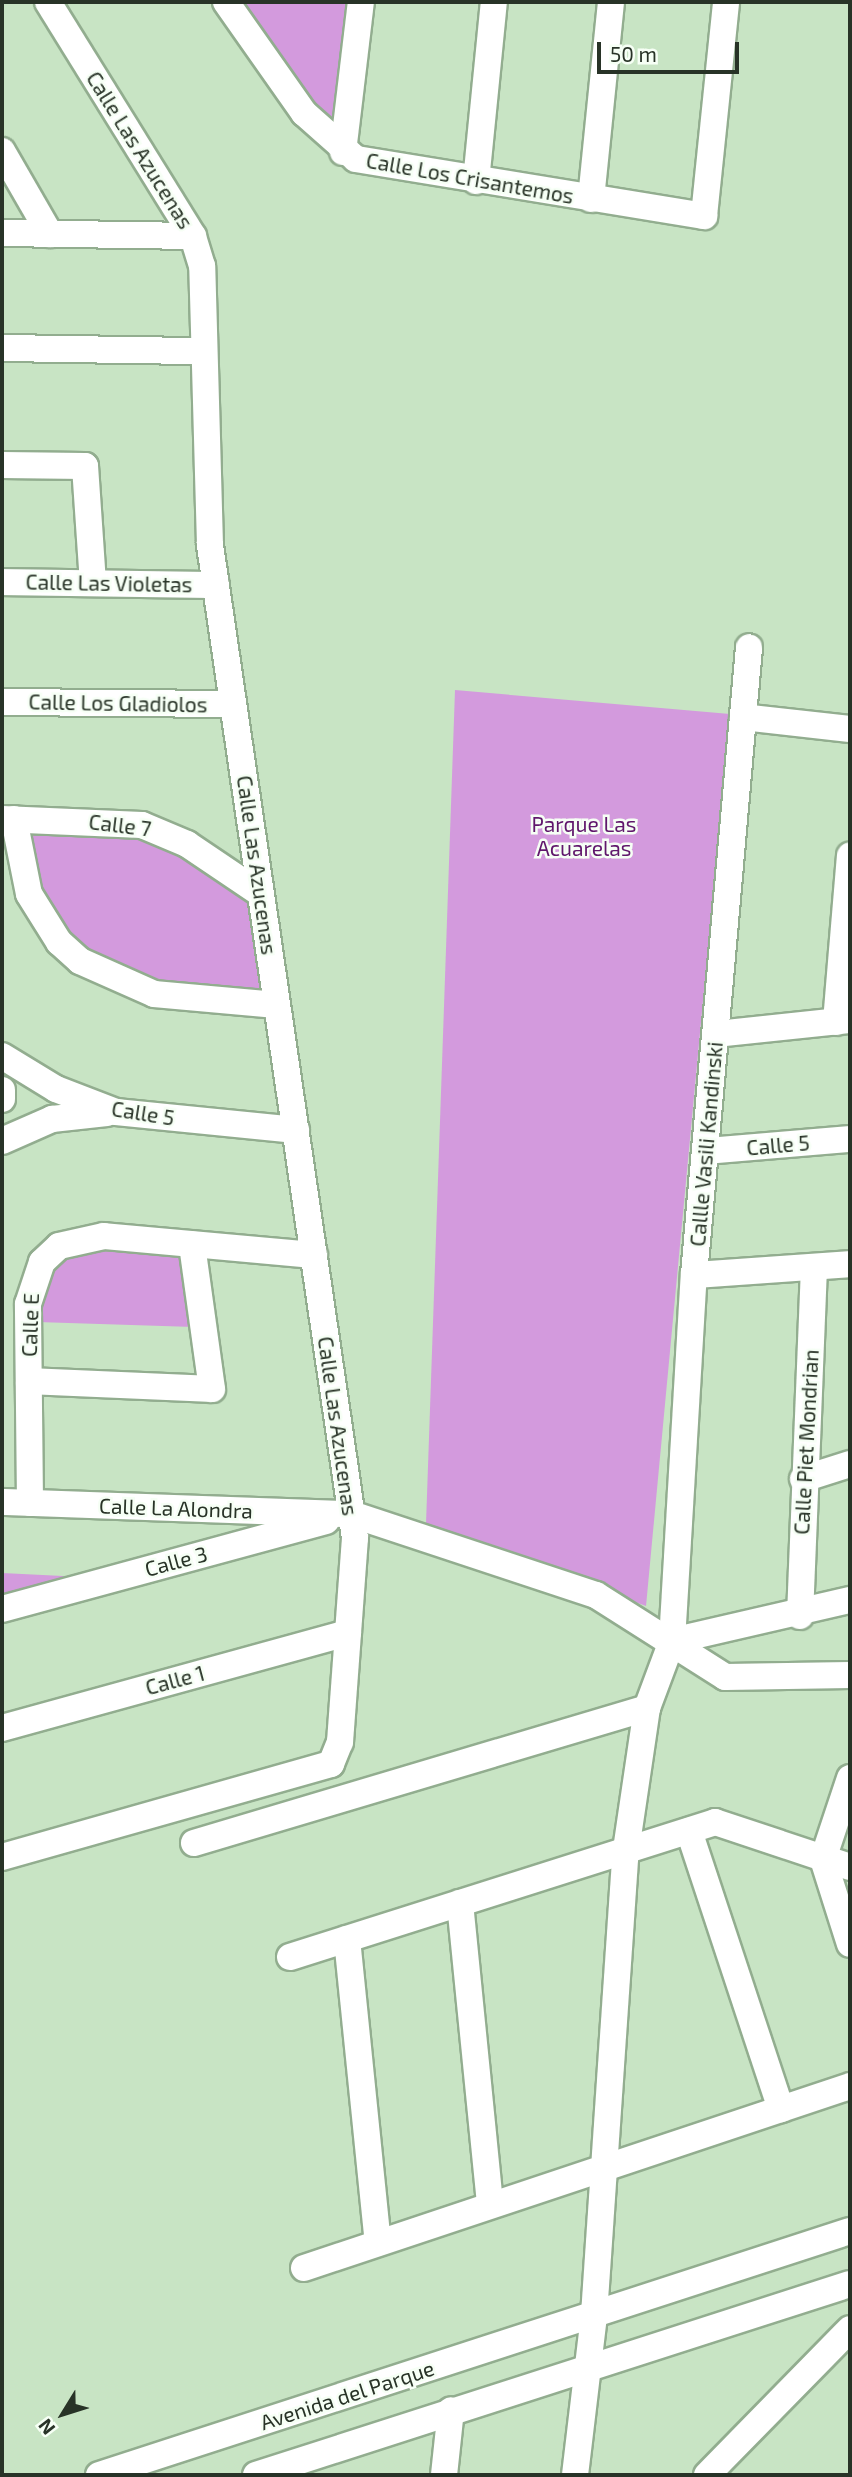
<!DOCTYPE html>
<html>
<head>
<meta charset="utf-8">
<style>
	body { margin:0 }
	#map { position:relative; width:852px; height:2477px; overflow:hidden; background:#c8e4c4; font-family:"Exo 2",sans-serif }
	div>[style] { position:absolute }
	.green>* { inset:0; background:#d39add }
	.roads { filter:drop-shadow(2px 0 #92ad8f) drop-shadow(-2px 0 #92ad8f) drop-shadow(0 2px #92ad8f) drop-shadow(0 -2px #92ad8f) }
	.minor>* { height:26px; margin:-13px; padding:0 13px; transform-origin:13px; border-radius:13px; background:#fff }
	span { translate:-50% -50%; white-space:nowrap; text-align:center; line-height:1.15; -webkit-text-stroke:5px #f6fff5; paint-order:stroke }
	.street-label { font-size:21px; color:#283327 }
	.park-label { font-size:21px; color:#60176c }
	.frame { position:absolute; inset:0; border:4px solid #283327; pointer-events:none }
	.north { position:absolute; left:28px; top:2379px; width:70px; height:70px; -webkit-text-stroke:5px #f6fff5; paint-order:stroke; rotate:232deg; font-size:19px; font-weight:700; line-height:28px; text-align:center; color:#283327 }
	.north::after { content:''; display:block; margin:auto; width:24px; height:32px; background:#283327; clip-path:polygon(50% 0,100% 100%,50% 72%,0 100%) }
	.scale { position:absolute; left:597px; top:42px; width:142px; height:32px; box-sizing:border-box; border:4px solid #283327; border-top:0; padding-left:9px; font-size:21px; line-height:24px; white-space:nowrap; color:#283327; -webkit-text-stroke:5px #f6fff5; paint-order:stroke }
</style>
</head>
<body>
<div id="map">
	<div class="green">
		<div style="clip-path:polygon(239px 2px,352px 2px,335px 136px)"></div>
		<div style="clip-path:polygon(455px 690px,730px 714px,646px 1606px,426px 1524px)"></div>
		<div style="clip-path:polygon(23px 829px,125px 832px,176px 850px,250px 899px,264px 994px,151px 983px,90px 958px,44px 904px)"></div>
		<div style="clip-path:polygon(93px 1244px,185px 1251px,194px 1327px,37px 1322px,39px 1290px,52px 1263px)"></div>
		<div style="clip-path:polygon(2px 1573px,63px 1576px,68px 1581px,2px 1600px)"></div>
	</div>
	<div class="roads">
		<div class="minor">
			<div style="left:226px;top:2px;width:136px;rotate:54.9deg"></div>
			<div style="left:304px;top:113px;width:69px;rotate:41.5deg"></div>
			<div style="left:356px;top:159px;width:353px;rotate:9.3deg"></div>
			<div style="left:704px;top:216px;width:215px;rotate:-84.1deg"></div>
			<div style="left:2px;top:151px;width:96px;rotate:60deg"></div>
			<div style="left:343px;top:152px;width:151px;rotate:-83.2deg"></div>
			<div style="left:476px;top:181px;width:180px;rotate:-84.3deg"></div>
			<div style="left:591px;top:199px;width:198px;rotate:-84.2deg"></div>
			<div style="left:2px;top:233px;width:191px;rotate:0.9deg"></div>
			<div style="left:2px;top:348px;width:202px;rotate:0.9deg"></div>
			<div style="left:2px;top:465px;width:83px;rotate:0.7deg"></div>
			<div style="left:85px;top:466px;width:117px;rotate:86.1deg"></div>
			<div style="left:2px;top:582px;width:214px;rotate:0.8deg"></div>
			<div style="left:2px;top:702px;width:231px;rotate:0.5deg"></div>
			<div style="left:743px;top:717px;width:108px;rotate:6.4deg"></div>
			<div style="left:2px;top:819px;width:140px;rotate:2.5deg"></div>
			<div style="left:142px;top:825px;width:49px;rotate:22.9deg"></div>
			<div style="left:187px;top:844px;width:89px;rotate:34deg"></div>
			<div style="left:14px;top:819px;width:76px;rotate:78.7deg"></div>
			<div style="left:29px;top:894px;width:57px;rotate:58deg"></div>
			<div style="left:59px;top:942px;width:28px;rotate:42deg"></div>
			<div style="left:80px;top:961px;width:81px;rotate:24deg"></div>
			<div style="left:154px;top:994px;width:123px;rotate:5.1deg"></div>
			<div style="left:836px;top:1022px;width:167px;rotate:-85.2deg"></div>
			<div style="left:716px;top:1034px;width:135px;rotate:-6deg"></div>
			<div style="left:2px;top:1056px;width:63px;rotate:31.4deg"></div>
			<div style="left:56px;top:1089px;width:64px;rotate:21deg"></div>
			<div style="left:116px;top:1112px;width:181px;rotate:5.7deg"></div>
			<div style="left:2px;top:1090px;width:9px;rotate:90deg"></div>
			<div style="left:2px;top:1141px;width:55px;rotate:-23.7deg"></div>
			<div style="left:52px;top:1119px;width:55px;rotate:-6.2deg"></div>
			<div style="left:706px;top:1151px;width:144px;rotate:-4.8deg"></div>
			<div style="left:694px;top:1275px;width:156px;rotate:-4deg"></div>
			<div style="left:29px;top:1381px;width:183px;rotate:2.5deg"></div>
			<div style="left:212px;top:1389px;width:146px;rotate:-97.9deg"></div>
			<div style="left:803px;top:1479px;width:49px;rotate:-17.7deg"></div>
			<div style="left:2px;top:1502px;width:349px;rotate:2deg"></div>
			<div style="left:351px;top:1514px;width:258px;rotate:18.3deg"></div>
			<div style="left:596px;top:1595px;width:153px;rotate:32.4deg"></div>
			<div style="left:725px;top:1677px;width:125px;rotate:-0.9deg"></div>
			<div style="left:30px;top:1503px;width:199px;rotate:-90.6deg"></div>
			<div style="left:28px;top:1304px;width:44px;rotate:-71.6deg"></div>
			<div style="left:42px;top:1262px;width:23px;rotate:-43deg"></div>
			<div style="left:59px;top:1246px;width:46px;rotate:-12.5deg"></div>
			<div style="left:104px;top:1236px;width:211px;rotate:5.2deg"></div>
			<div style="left:2px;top:1609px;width:336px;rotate:-15.2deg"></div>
			<div style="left:800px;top:1616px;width:348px;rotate:-87.7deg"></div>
			<div style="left:672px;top:1641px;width:183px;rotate:-13deg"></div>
			<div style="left:2px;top:1728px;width:359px;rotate:-15.4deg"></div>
			<div style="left:850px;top:1778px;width:85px;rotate:108.4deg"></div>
			<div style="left:823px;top:1859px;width:89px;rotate:72.4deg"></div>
			<div style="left:689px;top:1831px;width:293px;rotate:71.7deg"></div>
			<div style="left:194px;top:1843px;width:473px;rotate:-16.6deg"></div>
			<div style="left:2px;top:1857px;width:342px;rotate:-15.8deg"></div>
			<div style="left:331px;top:1764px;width:24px;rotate:-68deg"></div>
			<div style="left:340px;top:1742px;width:205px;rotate:-85.8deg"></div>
			<div style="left:355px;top:1538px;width:1004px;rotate:-98.31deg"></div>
			<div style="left:210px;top:545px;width:279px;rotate:-91.6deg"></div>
			<div style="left:202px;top:266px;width:31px;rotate:-107deg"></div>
			<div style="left:193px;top:236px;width:275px;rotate:-121.8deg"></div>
			<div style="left:460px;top:1903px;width:303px;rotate:84.3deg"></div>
			<div style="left:347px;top:1939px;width:305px;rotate:84.2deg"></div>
			<div style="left:290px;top:1957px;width:446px;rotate:-17.6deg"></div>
			<div style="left:715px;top:1822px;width:142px;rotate:18.4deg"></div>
			<div style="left:304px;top:2268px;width:576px;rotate:-18.43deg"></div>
			<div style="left:99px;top:2475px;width:790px;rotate:-18deg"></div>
			<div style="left:256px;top:2475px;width:624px;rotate:-17.83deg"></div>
			<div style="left:444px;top:2475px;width:65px;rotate:-83.9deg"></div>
			<div style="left:575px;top:2475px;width:161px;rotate:-83.2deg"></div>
			<div style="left:594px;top:2315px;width:466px;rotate:-86.1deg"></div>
			<div style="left:626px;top:1850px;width:144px;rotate:-81.6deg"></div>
			<div style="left:647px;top:1708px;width:72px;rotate:-69.5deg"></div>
			<div style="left:672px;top:1641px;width:367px;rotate:-86.6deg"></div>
			<div style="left:694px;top:1275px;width:630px;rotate:-84.99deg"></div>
			<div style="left:707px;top:2475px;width:204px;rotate:-45.6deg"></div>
		</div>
	</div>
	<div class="street-label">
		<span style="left:140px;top:150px;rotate:58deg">Calle Las Azucenas</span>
		<span style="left:470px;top:178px;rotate:10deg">Calle Los Crisantemos</span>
		<span style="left:109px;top:583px;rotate:1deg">Calle Las Violetas</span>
		<span style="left:118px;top:703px;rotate:1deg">Calle Los Gladiolos</span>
		<span style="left:120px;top:825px;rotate:7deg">Calle 7</span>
		<span style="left:257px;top:865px;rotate:82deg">Calle Las Azucenas</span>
		<span style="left:143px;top:1113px;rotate:9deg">Calle 5</span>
		<span style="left:706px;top:1144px;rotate:-85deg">Callle Vasili Kandinski</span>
		<span style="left:778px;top:1145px;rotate:-5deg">Calle 5</span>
		<span style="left:30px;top:1325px;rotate:-88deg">Calle E</span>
		<span style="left:338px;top:1426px;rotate:82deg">Calle Las Azucenas</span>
		<span style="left:806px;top:1442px;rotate:-87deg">Calle Piet Mondrian</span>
		<span style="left:176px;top:1508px;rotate:2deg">Calle La Alondra</span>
		<span style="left:176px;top:1561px;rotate:-15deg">Calle 3</span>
		<span style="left:175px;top:1680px;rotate:-15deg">Calle 1</span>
		<span style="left:347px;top:2395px;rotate:-18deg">Avenida del Parque</span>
	</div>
	<div class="park-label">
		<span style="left:584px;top:836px">Parque Las<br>Acuarelas</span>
	</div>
	<div class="frame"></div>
	<div class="north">N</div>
	<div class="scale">50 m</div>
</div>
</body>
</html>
